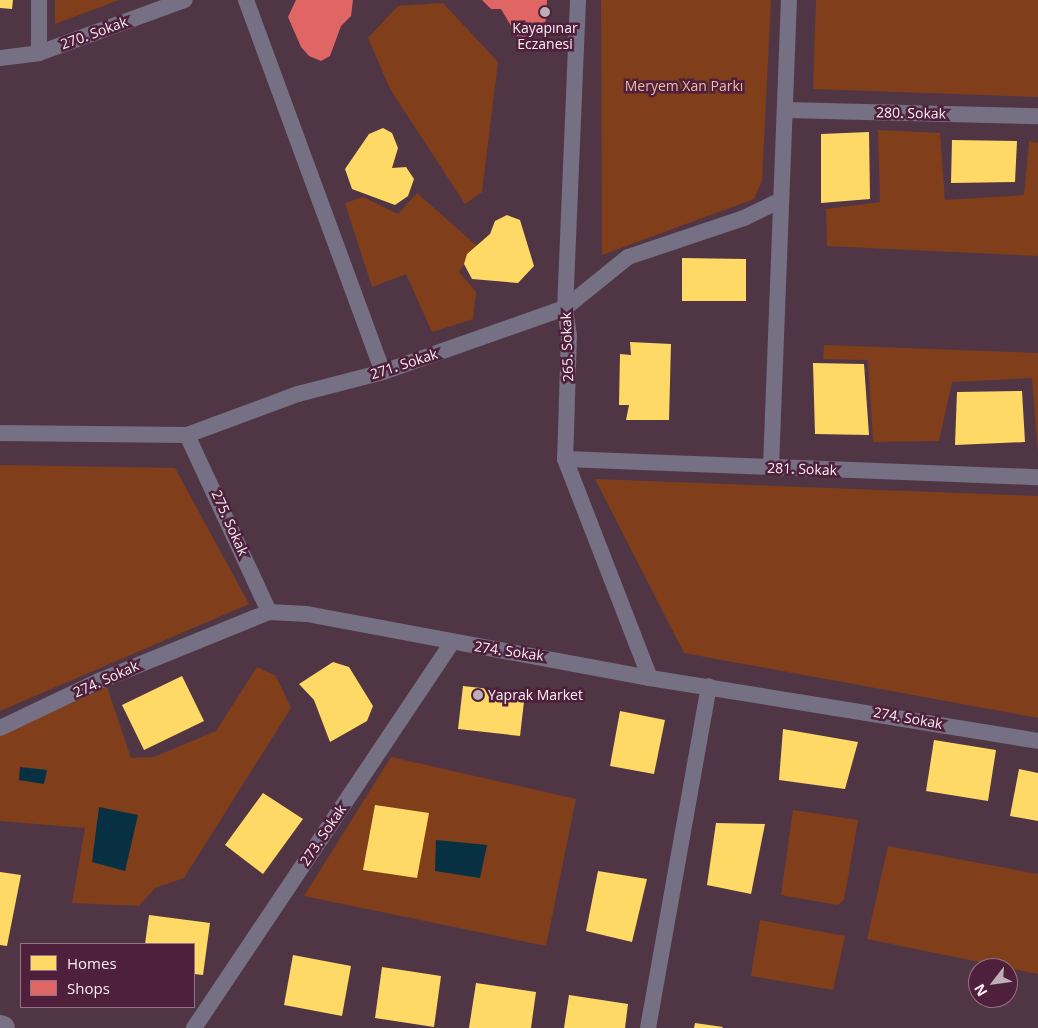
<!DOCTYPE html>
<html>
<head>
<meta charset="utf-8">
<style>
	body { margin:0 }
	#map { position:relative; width:1038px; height:1028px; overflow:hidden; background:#503644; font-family:"Open Sans",sans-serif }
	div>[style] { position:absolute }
	.green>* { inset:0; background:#803e1a }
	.water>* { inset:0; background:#073142 }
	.homes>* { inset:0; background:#ffd966 }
	.shops>* { inset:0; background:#e06666 }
	.minor>* { height:16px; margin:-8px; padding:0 8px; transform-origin:8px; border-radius:8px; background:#767084 }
	.secondary>* { height:24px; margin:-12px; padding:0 12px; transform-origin:12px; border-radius:12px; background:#7a7187 }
	.dots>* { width:14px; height:14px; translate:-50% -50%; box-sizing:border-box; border:2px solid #4f203b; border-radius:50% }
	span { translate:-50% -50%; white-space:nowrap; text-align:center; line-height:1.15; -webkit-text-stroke:5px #4f203b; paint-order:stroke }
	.poi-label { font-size:14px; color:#fbeff5 }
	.left { translate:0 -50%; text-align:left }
	.street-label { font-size:14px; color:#fbeff5 }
	.park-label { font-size:14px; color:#f0bba1 }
	.legend { position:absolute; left:20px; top:943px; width:175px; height:65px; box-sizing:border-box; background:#4f203b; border:1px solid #947385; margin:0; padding:6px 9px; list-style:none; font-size:15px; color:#fbeff5 }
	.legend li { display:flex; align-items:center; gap:10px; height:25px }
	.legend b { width:25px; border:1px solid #947385 }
	.north { position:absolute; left:968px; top:958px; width:50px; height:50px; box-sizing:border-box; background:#4f203b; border:1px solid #947385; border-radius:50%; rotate:240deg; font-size:14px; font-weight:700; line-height:20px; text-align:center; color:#fbeff5 }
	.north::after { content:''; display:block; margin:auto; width:18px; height:22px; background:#bfaeb7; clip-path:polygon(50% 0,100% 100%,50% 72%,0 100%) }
</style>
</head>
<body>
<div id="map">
	<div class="green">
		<div style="clip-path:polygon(55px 0,119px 0,55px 24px)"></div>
		<div style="clip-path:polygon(601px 0,771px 0,762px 181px,754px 199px,602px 255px)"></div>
		<div style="clip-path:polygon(816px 0,1038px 0,1038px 97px,813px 89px)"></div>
		<div style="clip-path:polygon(443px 3px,498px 62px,482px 192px,465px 204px,390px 89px,368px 38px,398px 6px)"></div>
		<div style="clip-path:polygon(878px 130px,940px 133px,945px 200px,1024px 195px,1029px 141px,1038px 143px,1038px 256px,827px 246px,826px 209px,880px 202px)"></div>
		<div style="clip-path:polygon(417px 193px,477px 246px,459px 272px,476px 292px,473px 319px,432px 332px,406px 274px,372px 287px,345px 203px,363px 197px,398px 214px)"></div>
		<div style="clip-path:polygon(824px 345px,1038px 353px,1038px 452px,1032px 378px,952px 382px,939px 441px,873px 442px,868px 360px,823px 359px)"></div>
		<div style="clip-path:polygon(0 465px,175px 468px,249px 604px,0 711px)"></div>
		<div style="clip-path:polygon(595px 479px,1038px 496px,1038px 718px,684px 653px)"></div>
		<div style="clip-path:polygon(257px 667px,276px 676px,291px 708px,184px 878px,155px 888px,139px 906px,72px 903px,85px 828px,0 821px,0 735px,107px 687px,131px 758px,154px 757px,216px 731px)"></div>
		<div style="clip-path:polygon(391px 757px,576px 799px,546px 946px,304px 896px)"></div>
		<div style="clip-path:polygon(793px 810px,858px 820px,844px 900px,838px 905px,781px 895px)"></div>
		<div style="clip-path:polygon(888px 846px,1038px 874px,1038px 974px,867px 939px)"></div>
		<div style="clip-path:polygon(760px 920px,845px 936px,833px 990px,751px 976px)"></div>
	</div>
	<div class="water">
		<div style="clip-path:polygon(20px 767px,47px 770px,44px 784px,19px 780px)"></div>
		<div style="clip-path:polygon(99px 807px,138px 815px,125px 871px,92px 862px)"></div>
		<div style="clip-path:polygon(436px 840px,487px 845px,480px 878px,435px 871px)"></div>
	</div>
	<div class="homes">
		<div style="clip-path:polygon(0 0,13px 0,12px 9px,0 8px)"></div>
		<div style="clip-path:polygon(383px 128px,392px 133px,398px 148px,392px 168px,406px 167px,414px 179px,408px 196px,395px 205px,352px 189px,345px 169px,369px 134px)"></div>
		<div style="clip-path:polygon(869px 132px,870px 199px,821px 203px,821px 134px)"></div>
		<div style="clip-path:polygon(952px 140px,1017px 141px,1015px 182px,951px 183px)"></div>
		<div style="clip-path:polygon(507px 215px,520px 220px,534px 266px,518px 283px,472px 279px,464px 264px,467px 254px,490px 234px,495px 221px)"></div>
		<div style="clip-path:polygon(682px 258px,746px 259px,746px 301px,682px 301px)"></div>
		<div style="clip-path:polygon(630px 342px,671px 344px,669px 420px,626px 420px,629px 405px,619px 405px,620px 354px,631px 355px)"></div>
		<div style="clip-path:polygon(813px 363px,864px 364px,869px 435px,815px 434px)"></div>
		<div style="clip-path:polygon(1022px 391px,1025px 442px,955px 445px,957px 392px)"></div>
		<div style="clip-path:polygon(333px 662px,349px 667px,373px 706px,367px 721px,330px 742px,314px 700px,299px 684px)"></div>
		<div style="clip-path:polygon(182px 676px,204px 721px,144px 750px,122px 705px)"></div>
		<div style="clip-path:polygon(463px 686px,525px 693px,520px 736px,458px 729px)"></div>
		<div style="clip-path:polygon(620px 711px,665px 720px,654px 774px,610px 766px)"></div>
		<div style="clip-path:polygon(783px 729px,858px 742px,845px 789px,779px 780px)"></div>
		<div style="clip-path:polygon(934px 740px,996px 750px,988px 801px,926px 791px)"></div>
		<div style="clip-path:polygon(1019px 769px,1038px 773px,1038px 821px,1010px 816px)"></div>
		<div style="clip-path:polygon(263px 793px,303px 819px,263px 874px,225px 845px)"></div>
		<div style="clip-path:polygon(375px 805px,429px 813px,417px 878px,363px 870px)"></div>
		<div style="clip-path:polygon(716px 823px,765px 824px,751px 894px,707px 885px)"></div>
		<div style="clip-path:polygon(598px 871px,647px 879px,632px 942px,586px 931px)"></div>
		<div style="clip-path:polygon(0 872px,21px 875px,7px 946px,0 945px)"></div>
		<div style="clip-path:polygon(149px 915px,210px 923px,203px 975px,194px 974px,194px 944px,145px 944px)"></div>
		<div style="clip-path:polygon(293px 955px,351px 966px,342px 1016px,284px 1005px)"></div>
		<div style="clip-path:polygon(382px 967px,441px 976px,434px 1027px,375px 1018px)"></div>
		<div style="clip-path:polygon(476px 983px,536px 992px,531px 1028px,469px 1028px)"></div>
		<div style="clip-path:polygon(569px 995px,628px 1004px,625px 1028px,564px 1028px)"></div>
		<div style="clip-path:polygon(695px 1023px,723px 1027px,722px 1028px,694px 1028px)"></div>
	</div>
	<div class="shops">
		<div style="clip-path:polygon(296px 0,353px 0,351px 16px,341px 26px,330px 56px,321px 61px,309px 56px,301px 47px,288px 17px)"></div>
		<div style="clip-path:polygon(482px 0,547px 0,546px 20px,539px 33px,529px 38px,517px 36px,501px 9px,491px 9px)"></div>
	</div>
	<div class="minor">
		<div style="left:246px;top:0;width:396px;rotate:69.8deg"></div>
		<div style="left:578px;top:0;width:308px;rotate:92.4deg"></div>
		<div style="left:565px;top:308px;width:27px;rotate:82deg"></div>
		<div style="left:569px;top:335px;width:124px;rotate:91.8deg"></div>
		<div style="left:565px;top:459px;width:235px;rotate:68.8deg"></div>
		<div style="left:39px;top:53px;width:53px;rotate:-90deg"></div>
		<div style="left:0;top:58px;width:39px;rotate:-7deg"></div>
		<div style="left:39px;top:53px;width:155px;rotate:-20deg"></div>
		<div style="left:785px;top:110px;width:253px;rotate:1.4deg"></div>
		<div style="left:0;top:433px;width:187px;rotate:0.6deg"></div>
		<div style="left:187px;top:435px;width:118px;rotate:-20.3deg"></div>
		<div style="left:298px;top:394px;width:88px;rotate:-14.5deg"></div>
		<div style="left:383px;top:372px;width:193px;rotate:-19.4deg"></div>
		<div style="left:565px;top:308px;width:81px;rotate:-39deg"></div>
		<div style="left:628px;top:257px;width:122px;rotate:-18.6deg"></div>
		<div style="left:744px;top:218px;width:41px;rotate:-25.9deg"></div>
		<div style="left:187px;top:435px;width:195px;rotate:65.1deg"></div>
		<div style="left:565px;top:459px;width:473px;rotate:2.2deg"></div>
		<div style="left:771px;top:467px;width:467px;rotate:-87.8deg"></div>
		<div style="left:0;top:728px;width:110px;rotate:-25.4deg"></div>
		<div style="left:99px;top:681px;width:183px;rotate:-22.1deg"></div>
		<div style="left:269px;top:612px;width:38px;rotate:3deg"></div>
		<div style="left:307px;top:614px;width:349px;rotate:10.6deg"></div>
		<div style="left:650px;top:678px;width:393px;rotate:9.2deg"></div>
		<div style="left:194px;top:1028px;width:464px;rotate:-56.2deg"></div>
		<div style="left:648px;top:1028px;width:347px;rotate:-79.9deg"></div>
	</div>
	<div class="secondary">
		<div style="left:0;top:1027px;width:3px;rotate:18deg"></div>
	</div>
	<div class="dots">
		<div style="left:545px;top:12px;background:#bfaeb7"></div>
		<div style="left:478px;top:695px;background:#bfaeb7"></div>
	</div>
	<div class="poi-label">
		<span style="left:545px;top:36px">Kayapınar<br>Eczanesi</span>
		<span class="left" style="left:488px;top:695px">Yaprak Market</span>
	</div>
	<div class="street-label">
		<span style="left:94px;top:33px;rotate:-20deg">270. Sokak</span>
		<span style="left:911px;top:113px;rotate:1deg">280. Sokak</span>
		<span style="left:567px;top:347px;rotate:-92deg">265. Sokak</span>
		<span style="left:404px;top:364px;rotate:-18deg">271. Sokak</span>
		<span style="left:802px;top:469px;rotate:2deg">281. Sokak</span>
		<span style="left:230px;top:523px;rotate:66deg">275. Sokak</span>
		<span style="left:509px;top:651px;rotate:8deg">274. Sokak</span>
		<span style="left:106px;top:679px;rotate:-24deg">274. Sokak</span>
		<span style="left:908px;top:718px;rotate:10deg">274. Sokak</span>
		<span style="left:323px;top:835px;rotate:-56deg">273. Sokak</span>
	</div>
	<div class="park-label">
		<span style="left:684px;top:86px">Meryem Xan Parkı</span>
	</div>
	<ul class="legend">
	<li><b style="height:14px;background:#ffd966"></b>Homes</li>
	<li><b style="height:14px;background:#e06666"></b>Shops</li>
	</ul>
	<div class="north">N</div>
</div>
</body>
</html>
